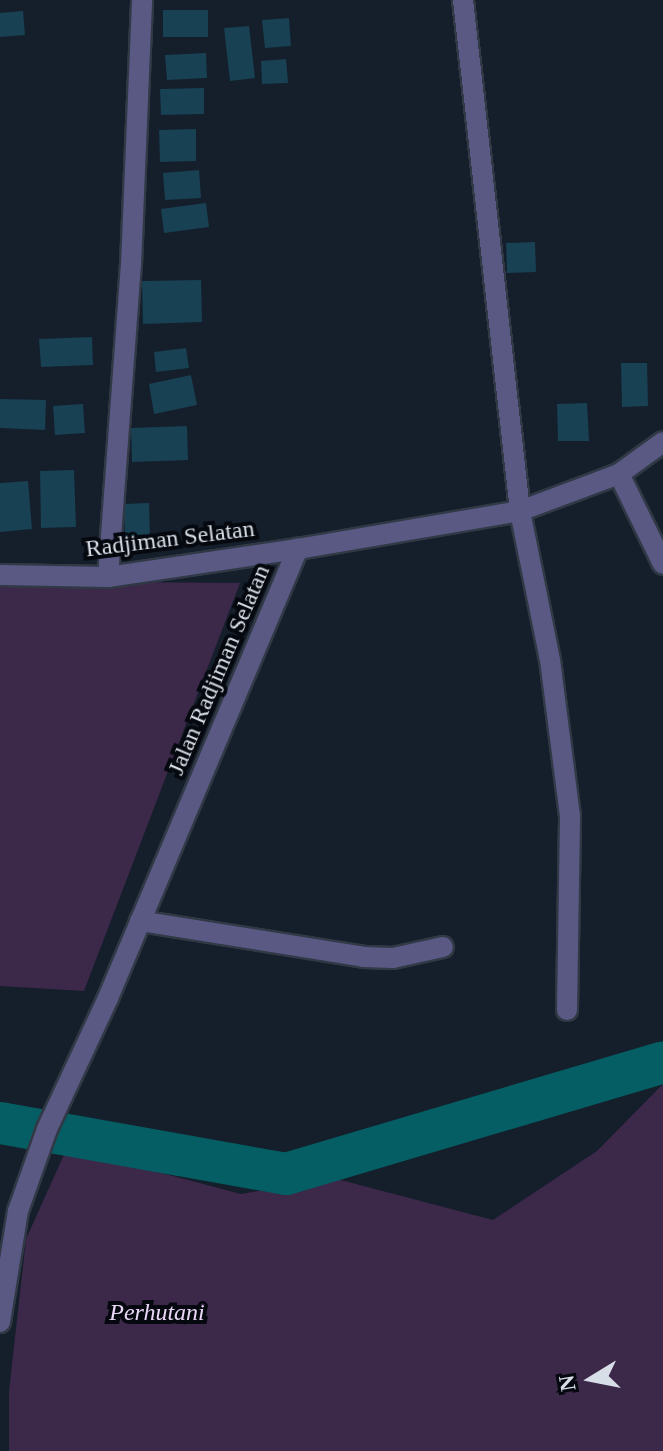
<!DOCTYPE html>
<html>
<head>
<meta charset="utf-8">
<style>
	body { margin:0 }
	#map { position:relative; width:663px; height:1451px; overflow:hidden; background:#151e2b; font-family:"Times New Roman",serif }
	div>[style] { position:absolute }
	.green>* { inset:0; background:#3c2849 }
	.river>* { height:42px; margin:-21px; padding:0 21px; transform-origin:21px; border-radius:21px; background:#045e64 }
	.building>* { inset:0; background:#184153 }
	.roads { filter:drop-shadow(2px 0 #303945) drop-shadow(-2px 0 #303945) drop-shadow(0 2px #303945) drop-shadow(0 -2px #303945) }
	.minor>* { height:20px; margin:-10px; padding:0 10px; transform-origin:10px; border-radius:10px; background:#595984 }
	span { translate:-50% -50%; white-space:nowrap; text-align:center; line-height:1.15; -webkit-text-stroke:8px #05080e; paint-order:stroke }
	.street-label { font-size:24px; color:#d8dee7 }
	.park-label { font-size:24px; color:#ead7f8; font-style:italic }
	.north { position:absolute; left:551px; top:1339px; width:80px; height:80px; -webkit-text-stroke:6px #05080e; paint-order:stroke; rotate:260deg; font-size:22px; font-weight:700; line-height:32px; text-align:center; color:#d8dee7 }
	.north::after { content:''; display:block; margin:auto; width:28px; height:36px; background:#d8dee7; clip-path:polygon(50% 0,100% 100%,50% 72%,0 100%) }
</style>
</head>
<body>
<div id="map">
	<div class="green">
		<div style="clip-path:polygon(0 581px,240px 583px,84px 991px,0 986px)"></div>
		<div style="clip-path:polygon(663px 1084px,663px 1451px,9px 1451px,9px 1391px,26px 1239px,67px 1148px,241px 1194px,333px 1178px,493px 1220px,597px 1151px)"></div>
	</div>
	<div class="river">
		<div style="left:0;top:1123px;width:291px;rotate:10.1deg"></div>
		<div style="left:286px;top:1174px;width:393px;rotate:-16.5deg"></div>
	</div>
	<div class="building">
		<div style="clip-path:polygon(163px 10px,208px 10px,208px 37px,163px 37px)"></div>
		<div style="clip-path:polygon(23px 11px,25px 35px,0 37px,0 13px)"></div>
		<div style="clip-path:polygon(289px 18px,291px 46px,265px 48px,262px 20px)"></div>
		<div style="clip-path:polygon(249px 26px,255px 78px,230px 81px,224px 28px)"></div>
		<div style="clip-path:polygon(206px 53px,207px 78px,167px 80px,165px 55px)"></div>
		<div style="clip-path:polygon(286px 59px,288px 83px,262px 84px,261px 61px)"></div>
		<div style="clip-path:polygon(204px 88px,204px 114px,161px 115px,160px 89px)"></div>
		<div style="clip-path:polygon(196px 129px,196px 161px,160px 162px,159px 130px)"></div>
		<div style="clip-path:polygon(199px 170px,201px 198px,165px 200px,163px 173px)"></div>
		<div style="clip-path:polygon(206px 203px,209px 227px,164px 233px,161px 209px)"></div>
		<div style="clip-path:polygon(535px 242px,536px 272px,507px 273px,506px 243px)"></div>
		<div style="clip-path:polygon(201px 280px,202px 322px,143px 324px,142px 281px)"></div>
		<div style="clip-path:polygon(92px 337px,93px 365px,41px 367px,39px 339px)"></div>
		<div style="clip-path:polygon(186px 348px,189px 368px,156px 372px,154px 352px)"></div>
		<div style="clip-path:polygon(621px 363px,647px 363px,648px 406px,622px 407px)"></div>
		<div style="clip-path:polygon(191px 375px,197px 405px,154px 414px,149px 384px)"></div>
		<div style="clip-path:polygon(0 399px,46px 400px,45px 430px,0 428px)"></div>
		<div style="clip-path:polygon(587px 403px,589px 441px,558px 441px,557px 404px)"></div>
		<div style="clip-path:polygon(83px 404px,85px 433px,55px 435px,53px 406px)"></div>
		<div style="clip-path:polygon(187px 426px,188px 460px,132px 462px,131px 428px)"></div>
		<div style="clip-path:polygon(74px 470px,76px 527px,41px 528px,40px 471px)"></div>
		<div style="clip-path:polygon(28px 481px,32px 529px,0 532px,0 483px)"></div>
		<div style="clip-path:polygon(149px 503px,150px 539px,125px 540px,124px 504px)"></div>
	</div>
	<div class="roads">
		<div class="minor">
			<div style="left:619px;top:474px;width:100px;rotate:63.9deg"></div>
			<div style="left:0;top:575px;width:108px;rotate:1.1deg"></div>
			<div style="left:108px;top:577px;width:192px;rotate:-8.4deg"></div>
			<div style="left:108px;top:577px;width:313px;rotate:-85.8deg"></div>
			<div style="left:131px;top:265px;width:265px;rotate:-87.6deg"></div>
			<div style="left:140px;top:921px;width:227px;rotate:9.1deg"></div>
			<div style="left:364px;top:957px;width:29px;rotate:2deg"></div>
			<div style="left:393px;top:958px;width:51px;rotate:-12.4deg"></div>
			<div style="left:567px;top:1010px;width:194px;rotate:-89.1deg"></div>
			<div style="left:570px;top:816px;width:157px;rotate:-97.3deg"></div>
			<div style="left:550px;top:660px;width:152px;rotate:-101.4deg"></div>
			<div style="left:520px;top:511px;width:106px;rotate:-20.5deg"></div>
			<div style="left:619px;top:474px;width:54px;rotate:-36deg"></div>
			<div style="left:0;top:1322px;width:112px;rotate:-80.8deg"></div>
			<div style="left:18px;top:1211px;width:87px;rotate:-70.5deg"></div>
			<div style="left:47px;top:1129px;width:145px;rotate:-65deg"></div>
			<div style="left:108px;top:998px;width:488px;rotate:-67.1deg"></div>
			<div style="left:298px;top:549px;width:225px;rotate:-9.7deg"></div>
			<div style="left:520px;top:511px;width:514px;rotate:-96.36deg"></div>
		</div>
	</div>
	<div class="street-label">
		<span style="left:170px;top:539px;rotate:-7deg">Radjiman Selatan</span>
		<span style="left:219px;top:670px;rotate:-67deg">Jalan Radjiman Selatan</span>
	</div>
	<div class="park-label">
		<span style="left:157px;top:1313px">Perhutani</span>
	</div>
	<div class="north">N</div>
</div>
</body>
</html>
